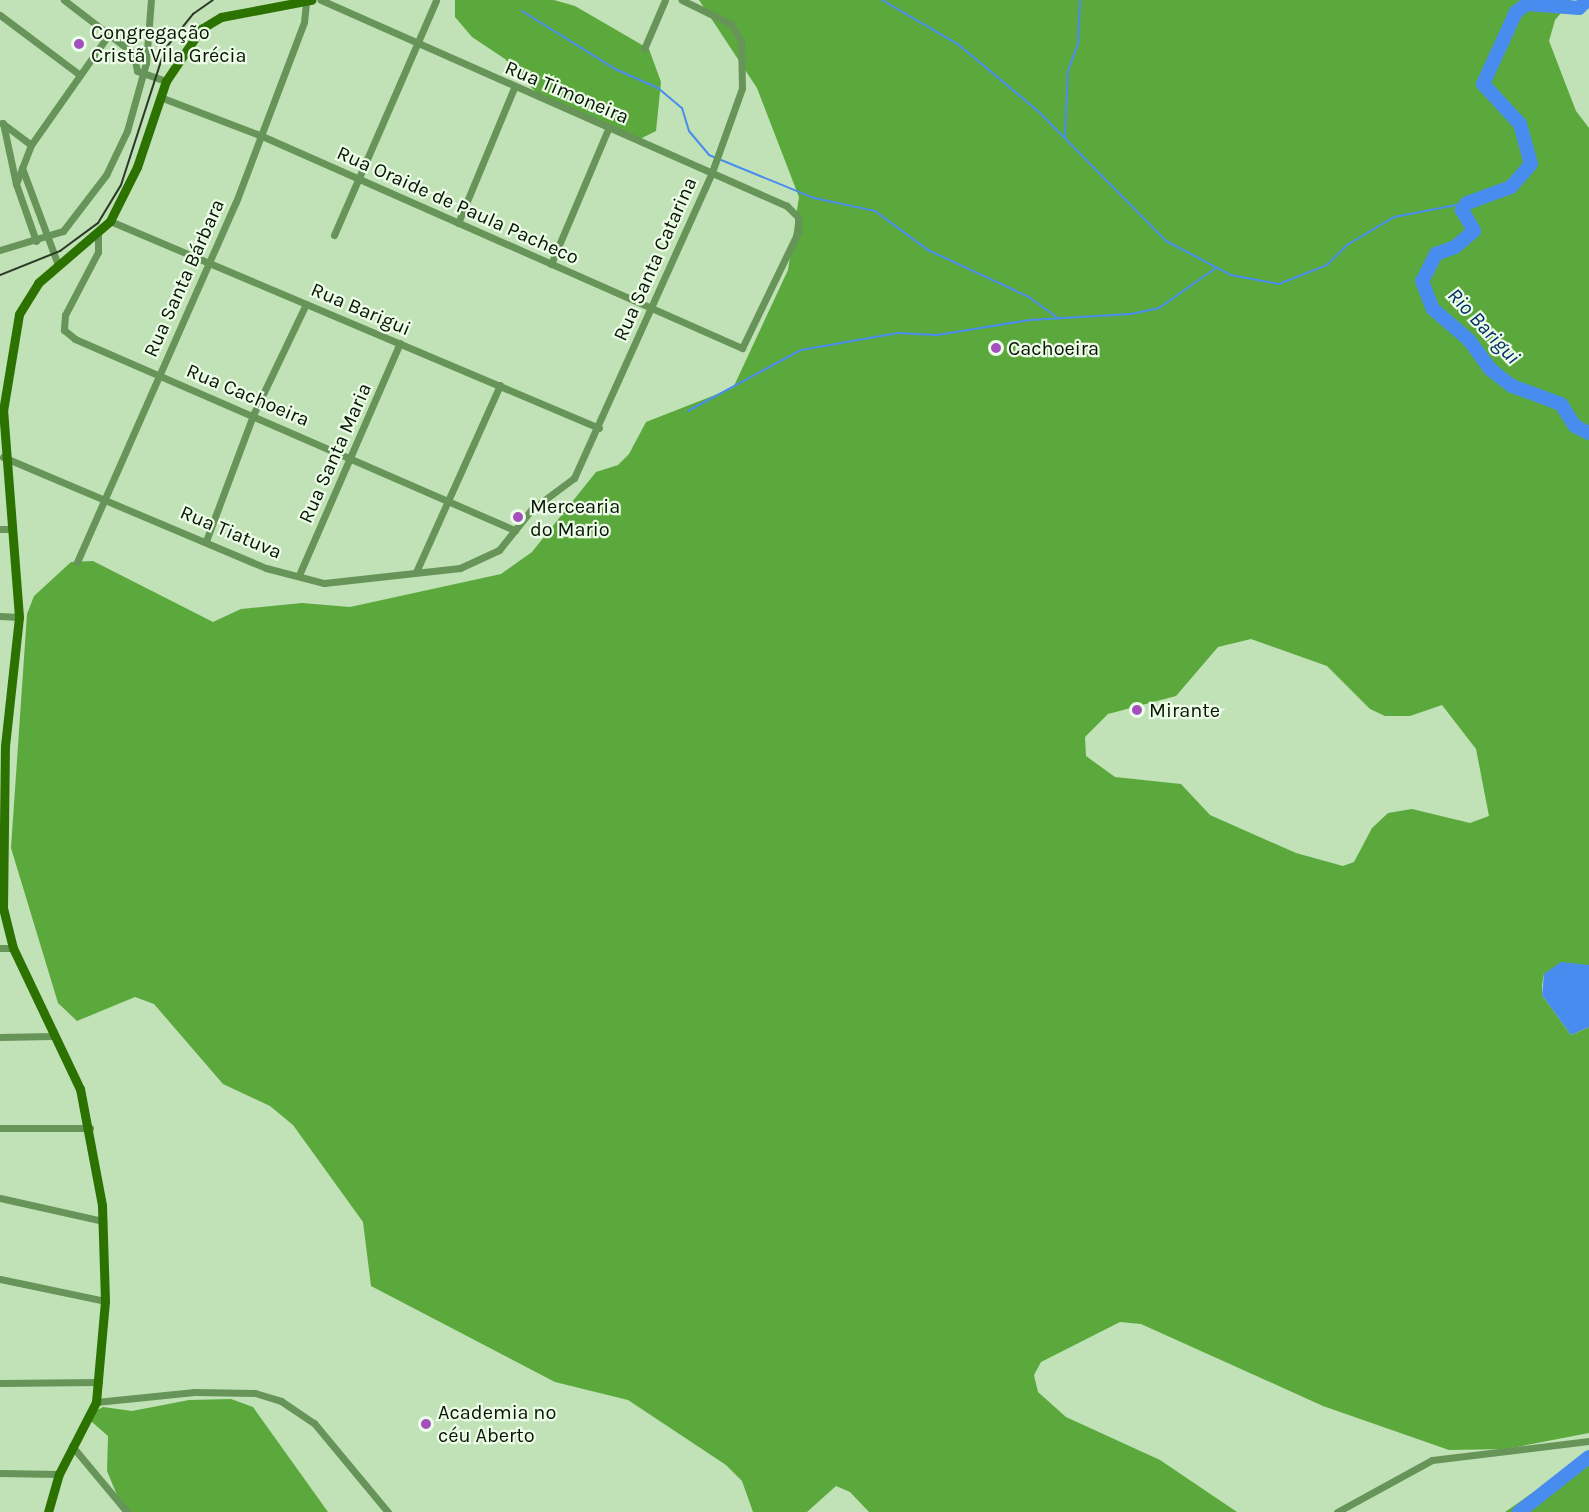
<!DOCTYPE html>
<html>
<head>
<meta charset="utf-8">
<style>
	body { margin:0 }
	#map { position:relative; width:1589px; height:1512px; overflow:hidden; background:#c1e1b6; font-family:Karla,sans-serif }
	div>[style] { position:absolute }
	.forest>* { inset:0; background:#5ba93d }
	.water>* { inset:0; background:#498cef }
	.stream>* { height:2px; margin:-1px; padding:0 1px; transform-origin:1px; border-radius:1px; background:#498cef }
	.river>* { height:14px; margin:-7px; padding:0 7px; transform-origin:7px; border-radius:7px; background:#498cef }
	.minor>* { height:7px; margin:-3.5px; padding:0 3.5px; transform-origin:3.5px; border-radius:3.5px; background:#679458 }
	.secondary>* { height:9px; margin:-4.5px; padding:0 4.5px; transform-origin:4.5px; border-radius:4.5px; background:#2c7200 }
	.rail>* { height:2px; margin:-1px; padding:0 1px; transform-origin:1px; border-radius:1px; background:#2b3a26 }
	.dots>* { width:16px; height:16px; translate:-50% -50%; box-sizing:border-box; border:3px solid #ecfde7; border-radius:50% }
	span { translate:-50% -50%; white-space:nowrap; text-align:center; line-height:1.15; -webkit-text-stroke:4.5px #ecfde7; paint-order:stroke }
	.poi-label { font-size:20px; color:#091406 }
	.left { translate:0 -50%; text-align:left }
	.street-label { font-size:20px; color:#091406 }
	.water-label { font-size:21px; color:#002c68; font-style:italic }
</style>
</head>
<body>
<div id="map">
	<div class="forest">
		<div style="clip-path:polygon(455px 0,554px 0,575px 6px,649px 49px,661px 82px,656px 131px,634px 142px,603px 124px,546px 103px,505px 59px,472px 37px,455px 17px)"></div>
		<div style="clip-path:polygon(evenodd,699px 0,1572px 0,1555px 20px,1549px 41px,1576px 111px,1589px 128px,1589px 965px,1544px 974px,1542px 985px,1542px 995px,1571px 1035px,1589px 1027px,1589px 1433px,1506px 1449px,1449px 1450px,1323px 1406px,1141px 1324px,1120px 1322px,1041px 1362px,1034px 1375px,1038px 1392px,1066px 1417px,1160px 1460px,1237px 1512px,869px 1512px,850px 1492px,836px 1486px,807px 1512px,753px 1512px,742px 1481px,726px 1465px,628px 1400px,555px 1382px,371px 1286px,363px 1222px,293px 1125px,270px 1106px,223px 1084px,154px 1004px,135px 997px,77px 1021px,58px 1003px,11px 848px,27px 614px,34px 596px,71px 562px,93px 561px,213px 622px,241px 609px,302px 603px,350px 607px,501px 574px,532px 552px,596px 472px,618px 465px,629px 454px,646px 422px,733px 388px,788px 270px,799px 197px,757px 88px,699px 0,1251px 639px,1327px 666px,1370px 709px,1385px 716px,1410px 716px,1442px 705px,1476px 749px,1489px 816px,1470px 823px,1412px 809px,1388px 813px,1372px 828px,1354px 862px,1343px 866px,1296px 853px,1210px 815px,1181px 784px,1115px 777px,1086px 756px,1085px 737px,1108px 714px,1176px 696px,1218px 647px,1251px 639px)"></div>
		<div style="clip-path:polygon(189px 1400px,231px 1399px,253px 1407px,328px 1512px,124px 1512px,107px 1471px,108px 1436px,85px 1416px,103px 1407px,132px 1411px)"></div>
		<div style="clip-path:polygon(1589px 1453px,1589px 1512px,1505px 1512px,1567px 1469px)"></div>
	</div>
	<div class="water">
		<div style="clip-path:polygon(1561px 962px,1589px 965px,1589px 1027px,1571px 1035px,1542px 995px,1544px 974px)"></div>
	</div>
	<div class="stream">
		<div style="left:882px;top:0;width:89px;rotate:30.3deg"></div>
		<div style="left:959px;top:45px;width:104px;rotate:39.9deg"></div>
		<div style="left:1039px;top:112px;width:181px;rotate:45.4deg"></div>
		<div style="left:1166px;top:241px;width:73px;rotate:27.6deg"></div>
		<div style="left:1231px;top:275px;width:49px;rotate:10.6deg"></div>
		<div style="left:1279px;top:284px;width:52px;rotate:-21.6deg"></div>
		<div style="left:1327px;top:265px;width:28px;rotate:-45deg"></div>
		<div style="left:1347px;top:245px;width:55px;rotate:-30.8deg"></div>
		<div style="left:1394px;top:217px;width:74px;rotate:-10.9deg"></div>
		<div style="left:522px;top:11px;width:110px;rotate:31.9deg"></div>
		<div style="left:615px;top:69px;width:47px;rotate:23.8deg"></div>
		<div style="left:658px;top:88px;width:31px;rotate:40deg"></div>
		<div style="left:682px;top:108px;width:24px;rotate:73deg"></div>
		<div style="left:689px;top:131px;width:31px;rotate:50deg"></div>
		<div style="left:709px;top:155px;width:113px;rotate:22.3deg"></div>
		<div style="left:814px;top:198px;width:62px;rotate:12deg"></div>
		<div style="left:875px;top:211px;width:66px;rotate:36.3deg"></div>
		<div style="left:928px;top:250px;width:111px;rotate:25deg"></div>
		<div style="left:1029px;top:297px;width:37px;rotate:36deg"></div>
		<div style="left:1065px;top:137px;width:66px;rotate:-87.4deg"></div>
		<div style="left:1068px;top:71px;width:30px;rotate:-70deg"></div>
		<div style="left:1078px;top:43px;width:43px;rotate:-87.3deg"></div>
		<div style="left:688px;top:411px;width:128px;rotate:-28.4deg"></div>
		<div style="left:801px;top:350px;width:97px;rotate:-10deg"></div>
		<div style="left:897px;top:333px;width:40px;rotate:2.9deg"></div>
		<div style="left:937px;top:335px;width:94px;rotate:-9.2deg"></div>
		<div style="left:1030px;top:320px;width:101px;rotate:-3.4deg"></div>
		<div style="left:1131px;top:314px;width:29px;rotate:-12deg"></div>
		<div style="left:1159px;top:308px;width:70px;rotate:-35.1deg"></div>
	</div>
	<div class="river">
		<div style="left:1587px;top:0;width:11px;rotate:135deg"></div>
		<div style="left:1579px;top:8px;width:52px;rotate:-175.6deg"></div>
		<div style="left:1527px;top:4px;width:14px;rotate:144deg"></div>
		<div style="left:1516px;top:12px;width:79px;rotate:114.6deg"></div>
		<div style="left:1483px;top:84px;width:54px;rotate:47.2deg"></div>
		<div style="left:1520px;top:124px;width:41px;rotate:74.6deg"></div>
		<div style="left:1531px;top:164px;width:30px;rotate:131deg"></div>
		<div style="left:1511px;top:187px;width:47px;rotate:160deg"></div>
		<div style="left:1467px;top:203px;width:9px;rotate:126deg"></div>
		<div style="left:1462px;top:210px;width:24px;rotate:60deg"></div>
		<div style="left:1474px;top:231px;width:25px;rotate:140deg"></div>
		<div style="left:1455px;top:247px;width:20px;rotate:160deg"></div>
		<div style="left:1436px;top:254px;width:30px;rotate:117deg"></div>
		<div style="left:1422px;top:281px;width:30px;rotate:69deg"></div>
		<div style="left:1433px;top:309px;width:48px;rotate:40.7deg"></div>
		<div style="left:1469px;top:340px;width:36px;rotate:54deg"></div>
		<div style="left:1490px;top:369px;width:28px;rotate:38deg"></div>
		<div style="left:1512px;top:386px;width:52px;rotate:20.2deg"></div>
		<div style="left:1561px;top:404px;width:26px;rotate:58deg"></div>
		<div style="left:1575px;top:426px;width:16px;rotate:27deg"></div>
		<div style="left:1519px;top:1512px;width:89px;rotate:-38.2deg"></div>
	</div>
	<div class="minor">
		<div style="left:64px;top:0;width:87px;rotate:37.5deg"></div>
		<div style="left:133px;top:53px;width:18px;rotate:77deg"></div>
		<div style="left:137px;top:71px;width:31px;rotate:19deg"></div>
		<div style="left:0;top:15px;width:100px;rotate:36.9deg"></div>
		<div style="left:644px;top:49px;width:53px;rotate:-66.8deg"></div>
		<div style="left:160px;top:97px;width:109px;rotate:20.9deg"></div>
		<div style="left:262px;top:136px;width:525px;rotate:23.83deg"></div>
		<div style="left:742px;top:348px;width:129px;rotate:-64.2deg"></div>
		<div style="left:798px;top:232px;width:15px;rotate:-90deg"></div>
		<div style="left:798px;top:217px;width:16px;rotate:-135deg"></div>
		<div style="left:787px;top:206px;width:510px;rotate:-156.15deg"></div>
		<div style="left:2px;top:123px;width:36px;rotate:37deg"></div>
		<div style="left:3px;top:123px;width:62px;rotate:78deg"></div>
		<div style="left:22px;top:168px;width:103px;rotate:69.6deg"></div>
		<div style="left:110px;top:221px;width:531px;rotate:22.94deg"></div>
		<div style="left:458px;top:223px;width:146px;rotate:-67.5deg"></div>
		<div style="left:98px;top:234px;width:18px;rotate:90deg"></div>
		<div style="left:98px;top:252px;width:71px;rotate:117.6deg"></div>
		<div style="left:65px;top:315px;width:15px;rotate:94deg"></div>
		<div style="left:64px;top:330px;width:14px;rotate:39deg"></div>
		<div style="left:75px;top:339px;width:480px;rotate:23.5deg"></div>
		<div style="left:334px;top:235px;width:256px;rotate:-66.5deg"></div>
		<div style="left:36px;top:241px;width:60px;rotate:-109.3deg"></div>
		<div style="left:16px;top:184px;width:42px;rotate:-69deg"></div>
		<div style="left:31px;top:145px;width:136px;rotate:-54.9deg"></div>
		<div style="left:0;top:250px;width:66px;rotate:-16.8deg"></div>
		<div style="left:63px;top:231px;width:71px;rotate:-52.5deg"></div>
		<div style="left:106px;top:175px;width:49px;rotate:-64.5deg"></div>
		<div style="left:127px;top:131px;width:71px;rotate:-74.4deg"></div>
		<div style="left:146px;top:63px;width:63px;rotate:-85.5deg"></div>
		<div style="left:551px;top:264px;width:149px;rotate:-67.1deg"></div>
		<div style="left:3px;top:457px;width:285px;rotate:22.9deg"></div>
		<div style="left:266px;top:568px;width:60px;rotate:14.5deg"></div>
		<div style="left:324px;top:583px;width:137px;rotate:-6.3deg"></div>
		<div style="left:460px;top:568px;width:43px;rotate:-24.8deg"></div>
		<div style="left:499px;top:550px;width:51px;rotate:-51.3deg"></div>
		<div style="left:531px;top:510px;width:54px;rotate:-36.7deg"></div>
		<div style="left:574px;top:478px;width:336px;rotate:-65.7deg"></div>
		<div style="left:712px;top:172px;width:89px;rotate:-70.3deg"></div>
		<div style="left:742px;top:88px;width:47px;rotate:-91.2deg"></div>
		<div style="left:741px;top:41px;width:20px;rotate:-120deg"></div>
		<div style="left:731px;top:24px;width:55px;rotate:-153.9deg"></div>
		<div style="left:0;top:529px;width:9px"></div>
		<div style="left:206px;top:541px;width:134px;rotate:-69.5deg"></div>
		<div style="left:253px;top:415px;width:123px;rotate:-64.5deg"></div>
		<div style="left:77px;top:562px;width:394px;rotate:-66.2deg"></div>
		<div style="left:236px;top:202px;width:192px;rotate:-69.3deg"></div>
		<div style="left:304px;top:22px;width:19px;rotate:-84deg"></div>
		<div style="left:416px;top:572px;width:205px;rotate:-65.8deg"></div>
		<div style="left:299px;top:575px;width:253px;rotate:-66.5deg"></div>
		<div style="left:0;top:616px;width:19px;rotate:3deg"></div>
		<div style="left:0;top:948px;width:13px"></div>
		<div style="left:0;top:1037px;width:53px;rotate:-1.1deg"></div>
		<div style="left:0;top:1128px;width:90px"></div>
		<div style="left:0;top:1198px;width:106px;rotate:12.6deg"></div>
		<div style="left:0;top:1279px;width:107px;rotate:11.8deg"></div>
		<div style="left:0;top:1383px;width:99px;rotate:-0.6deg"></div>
		<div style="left:96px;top:1402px;width:99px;rotate:-5.8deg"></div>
		<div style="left:194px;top:1392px;width:61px;rotate:0.9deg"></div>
		<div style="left:255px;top:1393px;width:27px;rotate:17deg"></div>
		<div style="left:281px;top:1401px;width:40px;rotate:34deg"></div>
		<div style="left:314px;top:1423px;width:116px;rotate:50.3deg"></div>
		<div style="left:72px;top:1446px;width:86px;rotate:50.2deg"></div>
		<div style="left:0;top:1473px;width:59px;rotate:1deg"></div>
		<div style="left:1337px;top:1512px;width:108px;rotate:-28.7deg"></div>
		<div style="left:1432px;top:1460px;width:158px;rotate:-6.9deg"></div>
	</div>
	<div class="secondary">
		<div style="left:48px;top:1512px;width:40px;rotate:-74deg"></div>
		<div style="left:59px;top:1474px;width:81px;rotate:-62.8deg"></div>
		<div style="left:96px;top:1402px;width:101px;rotate:-84.9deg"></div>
		<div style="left:105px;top:1301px;width:96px;rotate:-91.8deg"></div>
		<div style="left:102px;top:1205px;width:118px;rotate:-100.7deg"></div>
		<div style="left:80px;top:1089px;width:156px;rotate:-115.4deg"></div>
		<div style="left:13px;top:948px;width:41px;rotate:-104deg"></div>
		<div style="left:3px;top:908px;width:162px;rotate:-89.3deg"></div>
		<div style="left:5px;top:746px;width:130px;rotate:-83.8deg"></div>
		<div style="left:19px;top:617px;width:207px;rotate:-94.4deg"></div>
		<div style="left:3px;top:411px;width:98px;rotate:-80.6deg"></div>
		<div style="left:19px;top:314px;width:36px;rotate:-58deg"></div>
		<div style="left:38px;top:283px;width:95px;rotate:-40.7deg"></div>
		<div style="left:110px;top:221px;width:60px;rotate:-63.4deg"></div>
		<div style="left:137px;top:167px;width:91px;rotate:-71.4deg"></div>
		<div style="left:166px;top:81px;width:63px;rotate:-56.1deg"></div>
		<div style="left:201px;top:29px;width:23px;rotate:-31deg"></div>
		<div style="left:221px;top:17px;width:92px;rotate:-10.7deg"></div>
	</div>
	<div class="rail">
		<div style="left:0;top:275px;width:65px;rotate:-21.8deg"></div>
		<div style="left:60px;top:251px;width:47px;rotate:-36.4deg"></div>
		<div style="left:98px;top:223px;width:44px;rotate:-58.8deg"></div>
		<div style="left:121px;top:185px;width:143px;rotate:-72.1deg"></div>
		<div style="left:165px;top:49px;width:45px;rotate:-51.3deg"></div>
		<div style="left:193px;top:14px;width:24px;rotate:-35deg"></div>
	</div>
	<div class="dots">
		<div style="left:79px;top:44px;background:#a44fbd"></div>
		<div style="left:996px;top:348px;background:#a44fbd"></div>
		<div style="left:518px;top:517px;background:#a44fbd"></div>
		<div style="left:1137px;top:710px;background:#a44fbd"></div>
		<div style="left:426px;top:1424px;background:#a44fbd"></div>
	</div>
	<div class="poi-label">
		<span class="left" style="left:91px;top:44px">Congregação<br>Cristã Vila Grécia</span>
		<span class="left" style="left:1008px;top:348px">Cachoeira</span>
		<span class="left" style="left:530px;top:518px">Mercearia<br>do Mario</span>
		<span class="left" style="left:1149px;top:710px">Mirante</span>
		<span class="left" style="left:438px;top:1424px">Academia no<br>céu Aberto</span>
	</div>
	<div class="street-label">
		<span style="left:567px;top:92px;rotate:23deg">Rua Timoneira</span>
		<span style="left:458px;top:205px;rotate:24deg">Rua Oraide de Paula Pacheco</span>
		<span style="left:655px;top:259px;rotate:-66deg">Rua Santa Catarina</span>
		<span style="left:184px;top:278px;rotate:-66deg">Rua Santa Bárbara</span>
		<span style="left:361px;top:309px;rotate:23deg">Rua Barigui</span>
		<span style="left:248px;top:395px;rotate:23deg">Rua Cachoeira</span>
		<span style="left:335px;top:453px;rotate:-66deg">Rua Santa Maria</span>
		<span style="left:231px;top:532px;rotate:23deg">Rua Tiatuva</span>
	</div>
	<div class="water-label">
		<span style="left:1484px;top:326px;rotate:47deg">Rio Barigui</span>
	</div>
</div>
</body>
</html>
